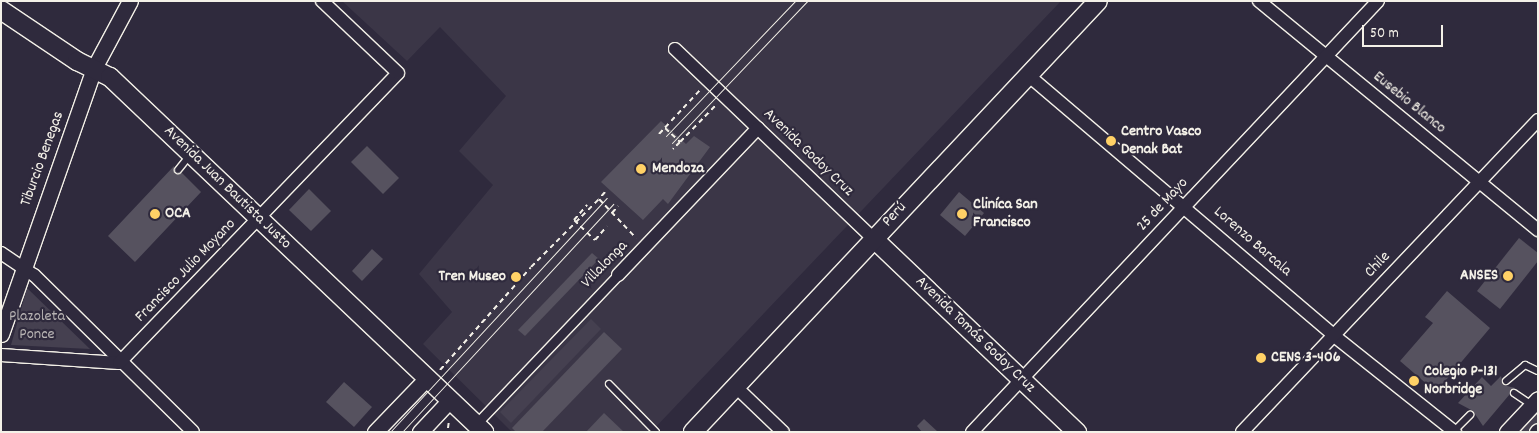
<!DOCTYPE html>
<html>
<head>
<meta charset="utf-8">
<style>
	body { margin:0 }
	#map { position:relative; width:1539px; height:433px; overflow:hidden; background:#2f2a3d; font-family:Dekko,sans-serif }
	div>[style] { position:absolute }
	.built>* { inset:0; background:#3b3647 }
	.green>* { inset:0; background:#454050 }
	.building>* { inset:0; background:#56525f }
	.path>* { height:2px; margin-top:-1px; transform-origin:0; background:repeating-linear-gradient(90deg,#f4f1e8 0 5px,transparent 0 9px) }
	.roads { filter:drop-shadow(1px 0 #f4f1e8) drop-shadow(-1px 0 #f4f1e8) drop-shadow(0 1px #f4f1e8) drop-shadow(0 -1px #f4f1e8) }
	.service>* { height:6px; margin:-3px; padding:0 3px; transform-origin:3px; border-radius:3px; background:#2f2a3d }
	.pedestrian>* { height:9px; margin:-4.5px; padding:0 4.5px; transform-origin:4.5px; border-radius:4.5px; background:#2f2a3d }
	.minor>* { height:12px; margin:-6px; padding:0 6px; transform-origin:6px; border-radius:6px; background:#2f2a3d }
	.tertiary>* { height:15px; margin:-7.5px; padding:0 7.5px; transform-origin:7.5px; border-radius:7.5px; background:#2f2a3d }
	.secondary>* { height:18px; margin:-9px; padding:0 9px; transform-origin:9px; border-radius:9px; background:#2f2a3d }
	.tram>* { height:1px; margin:-0.5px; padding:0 0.5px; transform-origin:0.5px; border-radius:0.5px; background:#f4f1e8 }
	.path-bridge>* { height:2px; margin-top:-1px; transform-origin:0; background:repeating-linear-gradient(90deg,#f4f1e8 0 5px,transparent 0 9px) }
	.dots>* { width:14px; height:14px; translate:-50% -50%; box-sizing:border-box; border:2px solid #2f2a3d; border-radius:50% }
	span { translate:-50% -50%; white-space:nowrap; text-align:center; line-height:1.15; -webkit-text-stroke:4.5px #2f2a3d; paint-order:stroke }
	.street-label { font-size:16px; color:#f4f1e8 }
	.poi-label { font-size:16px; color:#f4f1e8; font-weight:700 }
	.left { translate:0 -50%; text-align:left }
	.right { translate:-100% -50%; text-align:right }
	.park-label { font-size:16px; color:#b7b3b3 }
	.frame { position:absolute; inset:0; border:2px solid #f4f1e8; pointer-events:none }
	.scale { position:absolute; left:1362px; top:25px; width:81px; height:22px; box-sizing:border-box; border:2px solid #f4f1e8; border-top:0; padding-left:6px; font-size:15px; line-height:18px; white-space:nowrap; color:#f4f1e8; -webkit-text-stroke:4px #2f2a3d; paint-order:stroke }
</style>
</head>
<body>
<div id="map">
	<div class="built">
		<div style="clip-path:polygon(342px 1px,1061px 1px,651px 432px,512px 432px,423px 344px,452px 312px,419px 274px,493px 185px,459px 151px,506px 96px,440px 27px,407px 61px)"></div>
	</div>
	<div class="green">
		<div style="clip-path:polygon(27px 288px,90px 349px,11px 345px)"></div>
		<div style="clip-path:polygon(591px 319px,601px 329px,511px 423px,500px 412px)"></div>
		<div style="clip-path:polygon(1538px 399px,1537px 432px,1507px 432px)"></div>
	</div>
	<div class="building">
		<div style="clip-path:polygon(661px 121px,686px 144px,694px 136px,710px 147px,668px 204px,663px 199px,643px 220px,601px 182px)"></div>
		<div style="clip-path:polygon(367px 146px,399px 178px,383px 194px,351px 162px)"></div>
		<div style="clip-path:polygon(174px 166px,175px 174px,182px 173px,201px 192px,135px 262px,108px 236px)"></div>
		<div style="clip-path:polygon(309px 189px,331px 211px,311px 231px,289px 210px)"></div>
		<div style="clip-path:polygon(959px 192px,984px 213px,965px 236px,940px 215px)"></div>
		<div style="clip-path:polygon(1519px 238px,1538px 253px,1538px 261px,1500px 309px,1477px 291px)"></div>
		<div style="clip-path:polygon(372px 249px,383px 259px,362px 281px,352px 271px)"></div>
		<div style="clip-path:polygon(592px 253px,599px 259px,525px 336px,518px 330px)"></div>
		<div style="clip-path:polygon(1447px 291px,1490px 328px,1436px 392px,1400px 361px,1433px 323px,1425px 317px)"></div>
		<div style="clip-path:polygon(604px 332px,622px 349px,542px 432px,516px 432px,512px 428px)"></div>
		<div style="clip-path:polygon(1501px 376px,1503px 385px,1515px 388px,1483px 426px,1473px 411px,1458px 403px,1482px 377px,1491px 386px)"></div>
		<div style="clip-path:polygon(344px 382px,372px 407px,354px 427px,326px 402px)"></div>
		<div style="clip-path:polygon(604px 413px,624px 432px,586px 432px)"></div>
		<div style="clip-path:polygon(924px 419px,938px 432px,922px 432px,917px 426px)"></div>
	</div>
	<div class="path">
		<div style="left:665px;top:128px;width:21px;rotate:43deg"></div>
		<div style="left:680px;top:142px;width:10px;rotate:135deg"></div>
		<div style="left:659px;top:134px;width:60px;rotate:-47deg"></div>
		<div style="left:680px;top:142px;width:53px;rotate:-45.8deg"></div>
		<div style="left:605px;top:192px;width:9px;rotate:131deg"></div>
		<div style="left:599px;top:199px;width:54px;rotate:46.5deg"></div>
		<div style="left:612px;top:213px;width:9px;rotate:-49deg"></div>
		<div style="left:574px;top:220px;width:20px;rotate:-49deg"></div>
		<div style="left:595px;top:240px;width:18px;rotate:-49deg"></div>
		<div style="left:440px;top:370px;width:137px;rotate:-48.5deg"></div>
		<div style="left:531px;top:267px;width:96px;rotate:-45deg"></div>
		<div style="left:448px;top:428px;width:8px;rotate:-83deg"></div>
	</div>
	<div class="roads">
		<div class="service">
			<div style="left:178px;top:170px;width:19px;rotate:-51deg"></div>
			<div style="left:1506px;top:381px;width:25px;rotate:-40deg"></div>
			<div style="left:1525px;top:365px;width:14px;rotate:25deg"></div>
			<div style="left:609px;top:384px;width:67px;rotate:45.6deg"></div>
			<div style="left:1514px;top:393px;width:22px;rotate:34deg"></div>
			<div style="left:1454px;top:431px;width:23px;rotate:-45deg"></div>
		</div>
		<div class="pedestrian">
			<div style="left:476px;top:424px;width:206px;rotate:-46.4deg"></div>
		</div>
		<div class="minor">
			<div style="left:1259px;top:1px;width:361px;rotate:39.4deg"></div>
			<div style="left:675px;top:49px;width:274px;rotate:43.7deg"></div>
			<div style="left:1028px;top:75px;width:401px;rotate:40.4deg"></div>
			<div style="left:1333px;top:335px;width:156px;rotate:38.5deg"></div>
			<div style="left:1px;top:253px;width:40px;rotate:34deg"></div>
			<div style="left:34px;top:275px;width:223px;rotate:44.6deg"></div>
			<div style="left:618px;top:275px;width:203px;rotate:-46.4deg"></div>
			<div style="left:1px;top:355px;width:118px;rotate:3.9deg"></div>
			<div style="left:119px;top:363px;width:402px;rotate:-46.1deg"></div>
			<div style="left:398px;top:73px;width:105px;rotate:-136.5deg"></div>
			<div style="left:736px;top:387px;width:65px;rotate:43.8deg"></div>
			<div style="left:972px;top:432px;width:592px;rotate:-46.71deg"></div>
			<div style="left:1242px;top:432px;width:430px;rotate:-46.5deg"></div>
		</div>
		<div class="tertiary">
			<div style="left:1px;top:334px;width:282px;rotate:-70.7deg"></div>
			<div style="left:94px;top:68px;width:76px;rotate:-61.8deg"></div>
			<div style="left:375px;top:432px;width:75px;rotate:-46.1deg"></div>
			<div style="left:420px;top:432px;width:44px;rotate:-46.8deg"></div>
			<div style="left:1507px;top:432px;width:45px;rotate:-46.8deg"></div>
			<div style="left:1537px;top:432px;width:1px;rotate:-45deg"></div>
		</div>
		<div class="secondary">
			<div style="left:1px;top:10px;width:92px;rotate:33.9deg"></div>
			<div style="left:77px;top:61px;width:37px;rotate:26deg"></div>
			<div style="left:110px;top:77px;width:516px;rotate:43.51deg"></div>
			<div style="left:873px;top:238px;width:282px;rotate:43.6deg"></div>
			<div style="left:693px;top:432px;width:591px;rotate:-46.78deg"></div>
		</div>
	</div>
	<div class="tram">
		<div style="left:666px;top:136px;width:187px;rotate:-46.3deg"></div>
		<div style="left:672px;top:143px;width:196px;rotate:-46.4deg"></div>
		<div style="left:390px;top:432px;width:319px;rotate:-47.2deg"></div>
		<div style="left:402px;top:432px;width:311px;rotate:-47.2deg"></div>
	</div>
	<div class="path-bridge">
		<div style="left:574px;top:220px;width:29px;rotate:44deg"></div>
	</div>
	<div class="dots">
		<div style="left:1111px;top:141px;background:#ffd166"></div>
		<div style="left:641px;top:169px;background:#ffd166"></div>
		<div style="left:155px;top:214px;background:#ffd166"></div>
		<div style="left:962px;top:214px;background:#ffd166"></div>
		<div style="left:1508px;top:276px;background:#ffd166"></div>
		<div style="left:516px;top:277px;background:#ffd166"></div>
		<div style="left:1261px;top:358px;background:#ffd166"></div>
		<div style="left:1414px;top:381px;background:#ffd166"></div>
	</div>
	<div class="street-label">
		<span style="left:1409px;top:103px;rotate:39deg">Eusebio Blanco</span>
		<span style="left:808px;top:153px;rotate:44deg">Avenida Godoy Cruz</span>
		<span style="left:43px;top:159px;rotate:-70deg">Tiburcio Benegas</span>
		<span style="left:227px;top:188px;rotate:44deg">Avenida Juan Bautista Justo</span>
		<span style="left:1163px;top:205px;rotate:-47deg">25 de Mayo</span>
		<span style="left:895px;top:215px;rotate:-47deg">Perú</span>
		<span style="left:1252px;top:242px;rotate:41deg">Lorenzo Barcala</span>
		<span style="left:605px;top:265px;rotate:-46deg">Villalonga</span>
		<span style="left:1378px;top:265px;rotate:-46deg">Chile</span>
		<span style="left:186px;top:271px;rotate:-46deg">Francisco Julio Moyano</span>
		<span style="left:975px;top:335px;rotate:44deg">Avenida Tomás Godoy Cruz</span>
	</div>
	<div class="poi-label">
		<span class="left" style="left:1121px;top:141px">Centro Vasco<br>Denak Bat</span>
		<span class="left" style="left:652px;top:169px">Mendoza</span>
		<span class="left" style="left:973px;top:214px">Cliníca San<br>Francisco</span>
		<span class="left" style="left:165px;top:214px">OCA</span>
		<span class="right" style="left:1498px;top:276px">ANSES</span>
		<span class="right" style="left:506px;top:277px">Tren Museo</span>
		<span class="left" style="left:1271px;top:358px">CENS 3-406</span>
		<span class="left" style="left:1424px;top:381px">Colegio P-131<br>Norbridge</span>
	</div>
	<div class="park-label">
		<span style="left:37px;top:326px">Plazoleta<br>Ponce</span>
	</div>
	<div class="frame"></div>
	<div class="scale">50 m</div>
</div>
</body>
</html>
